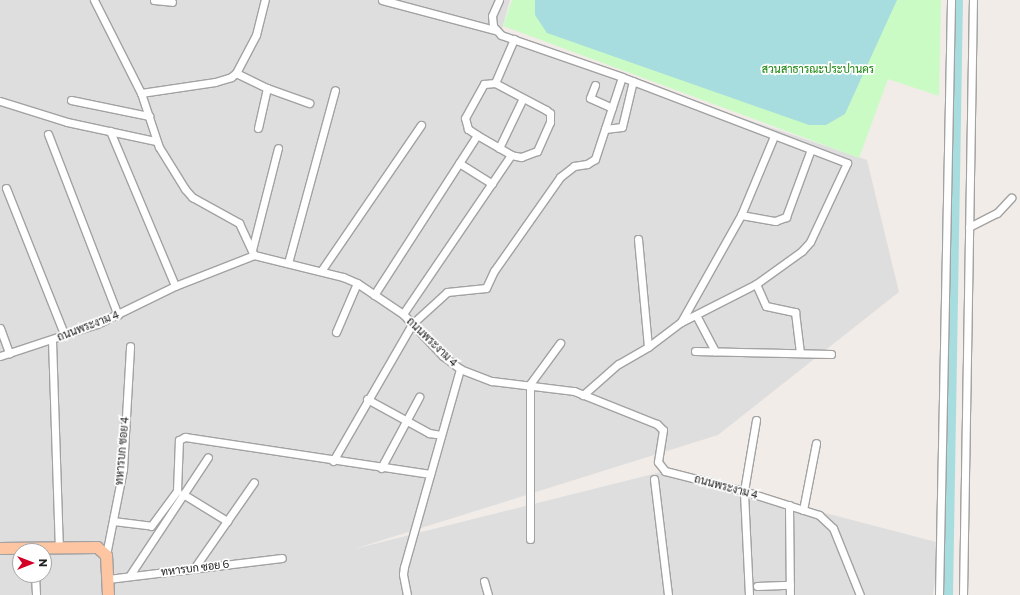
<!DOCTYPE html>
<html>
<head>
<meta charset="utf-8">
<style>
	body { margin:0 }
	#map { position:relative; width:1020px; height:595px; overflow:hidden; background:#f1ece8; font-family:Commissioner,Sarabun,sans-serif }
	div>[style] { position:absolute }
	.residential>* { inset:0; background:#dfdede }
	.park>* { inset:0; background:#cbfbc5 }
	.water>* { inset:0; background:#a8dddf }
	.canal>* { height:9px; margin:-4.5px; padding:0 4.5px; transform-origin:4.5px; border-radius:4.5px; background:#a8dddf }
	.roads { filter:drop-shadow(1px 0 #a2a2a2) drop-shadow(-1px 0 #a2a2a2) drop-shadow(0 1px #a2a2a2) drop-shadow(0 -1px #a2a2a2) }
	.street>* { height:7px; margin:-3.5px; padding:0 3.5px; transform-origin:3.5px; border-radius:3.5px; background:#fff }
	.primary>* { height:11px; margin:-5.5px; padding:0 5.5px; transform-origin:5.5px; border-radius:5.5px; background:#fdc5a1 }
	span { translate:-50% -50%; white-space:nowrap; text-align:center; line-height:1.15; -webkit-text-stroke:3.5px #fff; paint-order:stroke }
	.park-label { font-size:11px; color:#16840a }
	.street-label { font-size:11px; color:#212121 }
	.north { position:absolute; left:12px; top:543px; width:40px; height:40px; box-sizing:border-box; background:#fff; border:1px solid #a6a6a6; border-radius:50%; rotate:90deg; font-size:11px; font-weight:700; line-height:16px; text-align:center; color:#212121 }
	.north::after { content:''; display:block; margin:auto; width:14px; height:18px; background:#d20026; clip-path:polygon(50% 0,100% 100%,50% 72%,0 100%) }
</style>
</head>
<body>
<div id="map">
	<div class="residential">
		<div style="clip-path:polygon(evenodd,0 0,510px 0,500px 36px,867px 160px,899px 292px,718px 435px,354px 549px,665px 471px,940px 543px,933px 595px,0 595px,0 0,20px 551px,44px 551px,44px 575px,20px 575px,20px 551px)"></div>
	</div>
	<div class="park">
		<div style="clip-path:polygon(512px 0,941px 0,939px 96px,888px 79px,859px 158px,503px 26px)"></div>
	</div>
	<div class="water">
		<div style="clip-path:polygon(535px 0,897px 0,845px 114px,826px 125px,809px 125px,547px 33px,535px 15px)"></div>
	</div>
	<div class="canal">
		<div style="left:948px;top:595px;width:595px;rotate:-89.04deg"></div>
	</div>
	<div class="roads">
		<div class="street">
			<div style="left:94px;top:0;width:104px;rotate:63.2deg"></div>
			<div style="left:141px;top:93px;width:57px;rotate:71.6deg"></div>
			<div style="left:159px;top:147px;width:49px;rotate:58.2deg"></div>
			<div style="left:185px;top:189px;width:11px;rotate:49deg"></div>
			<div style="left:192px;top:197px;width:54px;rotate:29deg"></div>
			<div style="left:239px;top:223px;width:35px;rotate:65deg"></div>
			<div style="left:154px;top:0;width:18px;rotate:6deg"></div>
			<div style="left:382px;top:0;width:117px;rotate:14.9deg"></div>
			<div style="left:499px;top:0;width:17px;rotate:114deg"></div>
			<div style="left:492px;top:16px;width:10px;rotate:84deg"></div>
			<div style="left:493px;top:26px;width:12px;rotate:48deg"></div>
			<div style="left:501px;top:35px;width:128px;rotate:19.1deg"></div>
			<div style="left:622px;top:77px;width:241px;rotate:20.9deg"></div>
			<div style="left:847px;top:163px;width:87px;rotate:115.1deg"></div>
			<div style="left:810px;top:242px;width:12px;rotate:132deg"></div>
			<div style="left:802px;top:251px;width:57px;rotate:144.3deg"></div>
			<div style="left:756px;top:284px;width:84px;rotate:153.1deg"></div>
			<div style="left:681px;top:322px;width:41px;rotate:142.9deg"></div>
			<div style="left:648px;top:347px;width:34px;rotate:150deg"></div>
			<div style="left:618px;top:364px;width:47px;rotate:138.5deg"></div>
			<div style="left:236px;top:73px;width:34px;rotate:26deg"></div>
			<div style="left:267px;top:88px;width:45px;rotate:19.7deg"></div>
			<div style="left:495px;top:83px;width:48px;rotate:-66.6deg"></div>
			<div style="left:595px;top:85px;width:14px;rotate:111deg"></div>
			<div style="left:590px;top:98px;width:24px;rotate:24deg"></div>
			<div style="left:141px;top:93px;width:75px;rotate:-8.5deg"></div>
			<div style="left:215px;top:82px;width:17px;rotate:-17deg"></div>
			<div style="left:231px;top:77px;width:6px;rotate:-39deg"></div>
			<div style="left:236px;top:73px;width:43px;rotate:-62.2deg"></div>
			<div style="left:256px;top:35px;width:36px;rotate:-76deg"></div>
			<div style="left:71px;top:100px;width:80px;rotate:11.6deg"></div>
			<div style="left:0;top:101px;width:70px;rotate:17.4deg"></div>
			<div style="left:67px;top:122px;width:91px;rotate:12.1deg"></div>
			<div style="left:258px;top:128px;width:41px;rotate:-77.3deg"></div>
			<div style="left:605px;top:129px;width:17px;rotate:-7deg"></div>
			<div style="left:622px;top:127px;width:47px;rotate:-76.6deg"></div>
			<div style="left:110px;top:131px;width:168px;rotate:67.2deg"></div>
			<div style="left:48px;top:134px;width:194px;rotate:68.9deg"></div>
			<div style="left:477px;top:135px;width:11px;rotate:-146deg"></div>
			<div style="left:468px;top:129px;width:11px;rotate:-105deg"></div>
			<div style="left:465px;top:118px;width:39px;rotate:-61deg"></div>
			<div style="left:484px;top:84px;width:11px;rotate:-5deg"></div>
			<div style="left:495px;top:83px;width:58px;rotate:27.9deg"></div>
			<div style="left:546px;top:110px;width:5px;rotate:37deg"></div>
			<div style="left:550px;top:113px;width:9px;rotate:90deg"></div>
			<div style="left:550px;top:122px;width:32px;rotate:114deg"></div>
			<div style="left:537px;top:151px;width:17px;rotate:159deg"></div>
			<div style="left:521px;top:157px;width:10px;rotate:-169deg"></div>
			<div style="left:499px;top:148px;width:55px;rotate:-64.4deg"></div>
			<div style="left:459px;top:163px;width:39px;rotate:32deg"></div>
			<div style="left:6px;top:188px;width:157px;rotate:68.3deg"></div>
			<div style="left:741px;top:215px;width:86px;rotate:-67.3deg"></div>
			<div style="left:969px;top:227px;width:31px;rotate:-27deg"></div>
			<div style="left:997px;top:213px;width:21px;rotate:-47deg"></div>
			<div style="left:638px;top:239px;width:108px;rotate:84.7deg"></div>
			<div style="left:252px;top:250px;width:105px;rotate:-75.7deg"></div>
			<div style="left:288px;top:263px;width:179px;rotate:-74.8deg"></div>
			<div style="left:321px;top:271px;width:177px;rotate:-55.6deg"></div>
			<div style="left:756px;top:284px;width:24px;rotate:66deg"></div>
			<div style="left:766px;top:306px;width:30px;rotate:12deg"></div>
			<div style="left:795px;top:312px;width:41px;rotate:83deg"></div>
			<div style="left:374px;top:295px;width:190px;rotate:-57.2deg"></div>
			<div style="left:477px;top:135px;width:39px;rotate:30deg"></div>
			<div style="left:511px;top:155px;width:192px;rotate:124.2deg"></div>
			<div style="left:696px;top:315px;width:41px;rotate:62.2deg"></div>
			<div style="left:681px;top:322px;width:123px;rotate:-60.7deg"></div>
			<div style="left:741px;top:215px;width:35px;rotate:10deg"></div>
			<div style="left:775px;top:221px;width:12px;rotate:-20deg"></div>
			<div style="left:786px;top:217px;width:72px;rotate:-69.8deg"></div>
			<div style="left:0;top:328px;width:27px;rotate:70deg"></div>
			<div style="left:336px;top:332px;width:53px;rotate:-66.8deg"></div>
			<div style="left:52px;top:340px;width:206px;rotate:88.1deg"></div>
			<div style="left:695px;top:351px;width:136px;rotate:1.3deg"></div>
			<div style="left:0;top:356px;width:102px;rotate:-18.3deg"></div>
			<div style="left:97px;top:324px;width:87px;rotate:-26deg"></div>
			<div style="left:175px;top:286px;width:85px;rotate:-21.4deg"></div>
			<div style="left:254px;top:255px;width:92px;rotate:13.9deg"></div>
			<div style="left:343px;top:277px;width:15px;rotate:23deg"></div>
			<div style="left:357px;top:283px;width:55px;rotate:34deg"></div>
			<div style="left:403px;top:314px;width:58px;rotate:46.4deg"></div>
			<div style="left:443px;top:356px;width:21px;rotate:37deg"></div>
			<div style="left:460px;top:369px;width:34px;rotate:21deg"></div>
			<div style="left:492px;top:381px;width:83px;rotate:7deg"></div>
			<div style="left:574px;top:391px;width:89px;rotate:21.7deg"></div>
			<div style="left:657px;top:424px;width:8px;rotate:45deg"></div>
			<div style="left:663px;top:430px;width:32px;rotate:99deg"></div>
			<div style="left:658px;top:462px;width:11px;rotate:52deg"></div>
			<div style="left:665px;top:471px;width:81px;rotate:14.2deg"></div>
			<div style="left:744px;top:491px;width:79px;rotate:17.7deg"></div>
			<div style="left:819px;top:515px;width:19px;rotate:43deg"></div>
			<div style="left:833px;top:528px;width:72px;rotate:68.1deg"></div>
			<div style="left:367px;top:399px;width:71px;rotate:28.7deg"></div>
			<div style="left:429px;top:433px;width:12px;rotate:9deg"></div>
			<div style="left:333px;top:461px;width:158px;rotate:-60deg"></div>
			<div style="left:412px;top:324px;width:47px;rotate:-42.4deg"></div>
			<div style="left:447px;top:292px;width:39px;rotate:-6deg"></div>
			<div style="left:486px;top:288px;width:19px;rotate:-65deg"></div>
			<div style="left:494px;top:271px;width:115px;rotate:-54.9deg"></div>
			<div style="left:560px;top:177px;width:18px;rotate:-38deg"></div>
			<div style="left:574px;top:166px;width:13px;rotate:-9deg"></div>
			<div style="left:587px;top:164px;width:9px;rotate:-32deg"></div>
			<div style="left:595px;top:159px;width:86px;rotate:-71.8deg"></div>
			<div style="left:381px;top:468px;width:81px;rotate:-61.8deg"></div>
			<div style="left:654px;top:479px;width:117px;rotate:83.1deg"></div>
			<div style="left:183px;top:494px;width:52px;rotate:31.5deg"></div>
			<div style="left:789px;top:505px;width:90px;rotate:89.4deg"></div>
			<div style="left:803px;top:510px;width:68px;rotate:-79deg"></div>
			<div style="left:113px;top:521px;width:38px;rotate:7deg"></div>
			<div style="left:151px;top:526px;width:44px;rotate:-53.4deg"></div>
			<div style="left:177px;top:491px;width:51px;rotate:-87.8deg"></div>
			<div style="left:179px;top:440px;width:7px;rotate:-27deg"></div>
			<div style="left:185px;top:437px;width:248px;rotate:8.6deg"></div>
			<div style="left:530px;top:539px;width:155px;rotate:-90deg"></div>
			<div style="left:530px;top:384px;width:51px;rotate:-53.8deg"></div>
			<div style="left:106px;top:555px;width:88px;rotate:-78.8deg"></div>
			<div style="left:123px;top:469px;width:123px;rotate:-86.7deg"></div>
			<div style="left:195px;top:567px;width:103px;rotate:-55.2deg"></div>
			<div style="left:35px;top:575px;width:20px;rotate:87deg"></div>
			<div style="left:130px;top:575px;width:141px;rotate:-56.5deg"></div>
			<div style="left:108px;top:579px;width:175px;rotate:-6.9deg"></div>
			<div style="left:484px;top:581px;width:15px;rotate:74deg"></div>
			<div style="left:757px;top:586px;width:33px;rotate:-2deg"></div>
			<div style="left:407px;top:595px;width:21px;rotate:-101deg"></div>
			<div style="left:403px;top:574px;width:7px;rotate:-82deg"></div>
			<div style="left:404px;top:567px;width:206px;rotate:-74.2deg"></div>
			<div style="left:749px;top:595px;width:104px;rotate:-92.8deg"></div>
			<div style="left:744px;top:491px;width:72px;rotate:-80.4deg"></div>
			<div style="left:939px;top:595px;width:595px;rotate:-88.84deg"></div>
			<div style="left:963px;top:595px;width:595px;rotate:-89.04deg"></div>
		</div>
		<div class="primary">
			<div style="left:0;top:548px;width:97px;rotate:-0.6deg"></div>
			<div style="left:97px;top:547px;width:12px;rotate:42deg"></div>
			<div style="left:106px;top:555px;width:40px;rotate:87.1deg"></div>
		</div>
	</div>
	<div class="park-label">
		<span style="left:818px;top:69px">สวนสาธารณะประปานคร</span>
	</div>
	<div class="street-label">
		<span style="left:88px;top:326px;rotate:-21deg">ถนนพระงาม 4</span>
		<span style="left:432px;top:342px;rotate:44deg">ถนนพระงาม 4</span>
		<span style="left:122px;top:451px;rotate:-85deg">ทหารบก ซอย 4</span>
		<span style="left:726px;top:487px;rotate:15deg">ถนนพระงาม 4</span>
		<span style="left:195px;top:568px;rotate:-7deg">ทหารบก ซอย 6</span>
	</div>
	<div class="north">N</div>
</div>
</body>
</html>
